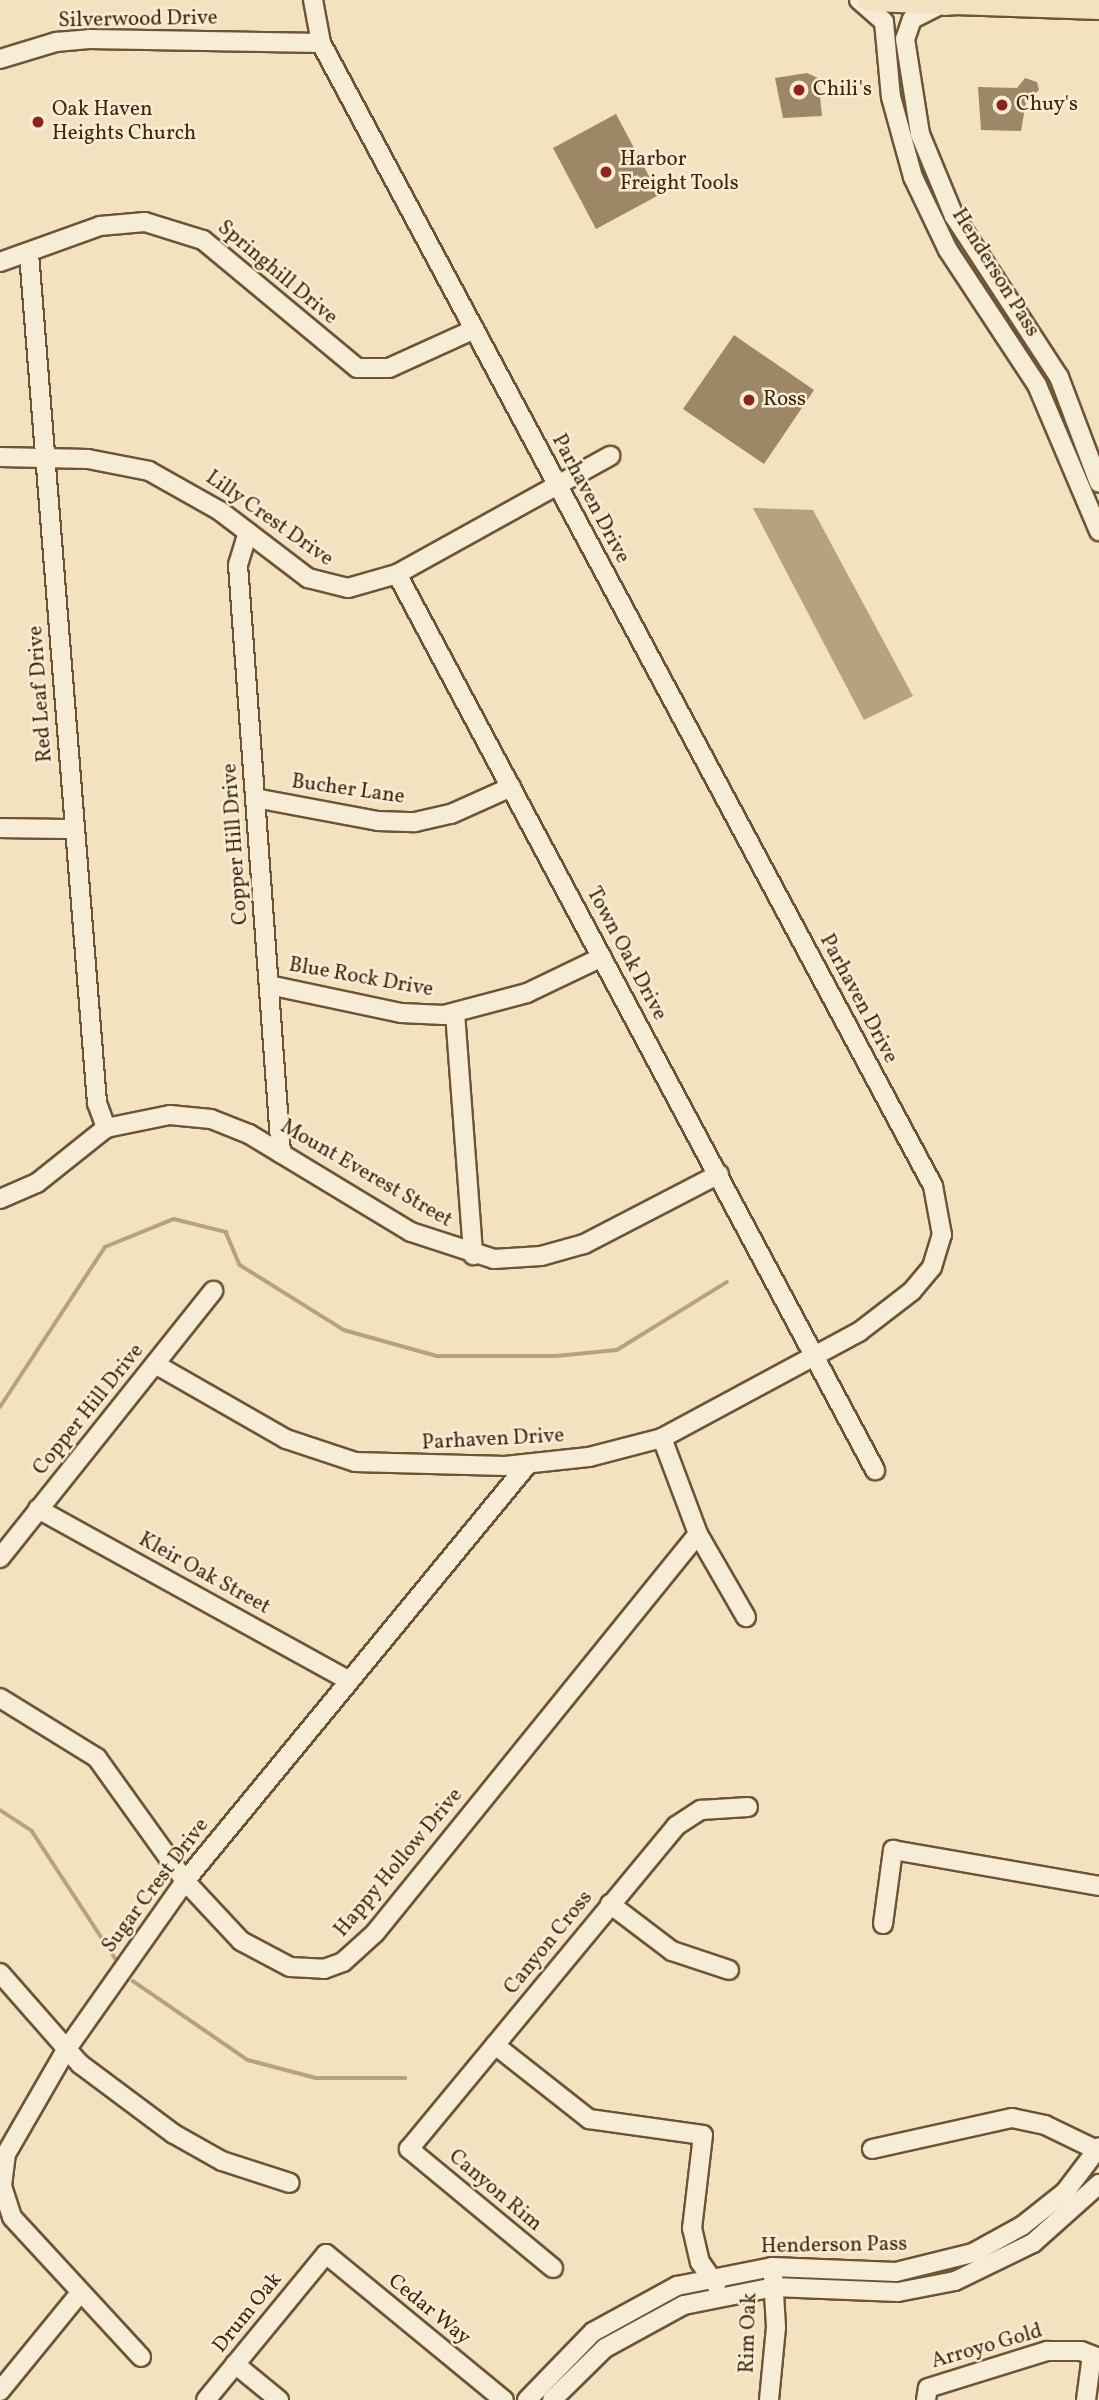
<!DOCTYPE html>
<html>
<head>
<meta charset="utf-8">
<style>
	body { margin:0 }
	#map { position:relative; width:1099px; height:2400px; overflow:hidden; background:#f2e2bf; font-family:Vollkorn,serif }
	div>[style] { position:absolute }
	.water>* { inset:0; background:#b6a281 }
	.stream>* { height:3.5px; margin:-1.75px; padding:0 1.75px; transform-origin:1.75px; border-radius:1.75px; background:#b6a281 }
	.building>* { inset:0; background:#9d8767 }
	.roads { filter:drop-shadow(2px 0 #6d5436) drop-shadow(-2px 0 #6d5436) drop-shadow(0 2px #6d5436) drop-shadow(0 -2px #6d5436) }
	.minor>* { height:18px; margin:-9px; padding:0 9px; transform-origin:9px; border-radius:9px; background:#f7ecd5 }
	.major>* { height:21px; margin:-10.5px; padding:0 10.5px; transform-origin:10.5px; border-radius:10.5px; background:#f2e2bf }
	.highway>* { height:24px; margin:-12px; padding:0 12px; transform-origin:12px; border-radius:12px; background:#f2e2bf }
	.dots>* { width:19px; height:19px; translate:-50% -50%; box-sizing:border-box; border:4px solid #f7ecd5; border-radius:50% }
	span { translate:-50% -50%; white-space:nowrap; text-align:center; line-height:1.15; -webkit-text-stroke:5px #f7ecd5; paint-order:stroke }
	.street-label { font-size:21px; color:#412508 }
	.poi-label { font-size:21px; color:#412508 }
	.left { translate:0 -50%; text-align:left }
</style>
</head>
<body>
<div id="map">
	<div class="water">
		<div style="clip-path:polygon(753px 508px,813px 510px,913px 696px,864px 720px)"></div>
	</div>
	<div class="stream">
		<div style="left:0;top:1407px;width:191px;rotate:-56.7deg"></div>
		<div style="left:105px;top:1247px;width:74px;rotate:-22.1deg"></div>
		<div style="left:174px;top:1219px;width:54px;rotate:14deg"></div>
		<div style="left:226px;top:1232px;width:36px;rotate:67deg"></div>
		<div style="left:240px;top:1265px;width:123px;rotate:32deg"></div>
		<div style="left:344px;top:1330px;width:97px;rotate:15.6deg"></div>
		<div style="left:437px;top:1356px;width:119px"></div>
		<div style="left:556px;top:1356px;width:61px;rotate:-5.6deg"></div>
		<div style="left:617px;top:1350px;width:129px;rotate:-31.7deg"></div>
		<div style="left:0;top:1810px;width:38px;rotate:33deg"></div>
		<div style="left:32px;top:1831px;width:155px;rotate:56.8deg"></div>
		<div style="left:133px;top:1981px;width:140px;rotate:34.5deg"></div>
		<div style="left:248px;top:2060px;width:70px;rotate:14.8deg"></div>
		<div style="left:316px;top:2078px;width:89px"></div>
	</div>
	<div class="building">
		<div style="clip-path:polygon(807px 73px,818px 78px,822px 116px,783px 118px,775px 78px)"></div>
		<div style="clip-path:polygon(1025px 78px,1037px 82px,1039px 90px,1026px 102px,1021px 131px,981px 130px,978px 87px,1017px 88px)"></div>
		<div style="clip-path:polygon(616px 114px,659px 195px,596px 229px,553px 148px)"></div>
		<div style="clip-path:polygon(734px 335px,814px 390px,764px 464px,683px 409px)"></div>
	</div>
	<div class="roads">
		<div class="minor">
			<div style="left:859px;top:0;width:33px;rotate:41deg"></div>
			<div style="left:884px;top:22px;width:75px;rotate:84.7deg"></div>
			<div style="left:891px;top:97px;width:83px;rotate:74.6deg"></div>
			<div style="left:913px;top:177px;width:81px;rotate:64.4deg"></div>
			<div style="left:948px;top:250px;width:162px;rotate:56.6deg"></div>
			<div style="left:1037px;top:385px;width:159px;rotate:67deg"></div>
			<div style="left:944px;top:3px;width:36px;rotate:153deg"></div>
			<div style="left:912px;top:19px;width:21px;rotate:109deg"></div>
			<div style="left:905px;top:39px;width:96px;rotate:81deg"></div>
			<div style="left:920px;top:134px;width:89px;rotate:67.5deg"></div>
			<div style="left:954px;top:216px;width:192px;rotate:56.9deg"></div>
			<div style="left:1059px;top:377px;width:113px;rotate:69.3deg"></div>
			<div style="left:0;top:59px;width:59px;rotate:-16.9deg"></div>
			<div style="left:56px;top:42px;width:33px;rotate:-5deg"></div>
			<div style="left:89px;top:39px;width:232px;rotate:1deg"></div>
			<div style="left:29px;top:254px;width:852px;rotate:85.42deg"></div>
			<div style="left:97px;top:1103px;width:27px;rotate:70deg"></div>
			<div style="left:0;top:262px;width:106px;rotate:-19.8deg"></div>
			<div style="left:100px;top:226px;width:45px;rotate:-5.1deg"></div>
			<div style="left:145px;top:222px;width:61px;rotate:17.2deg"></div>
			<div style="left:203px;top:240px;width:200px;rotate:39.7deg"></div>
			<div style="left:357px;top:368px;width:32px"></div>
			<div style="left:389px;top:368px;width:94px;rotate:-24.4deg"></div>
			<div style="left:0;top:457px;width:88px;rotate:1.3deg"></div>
			<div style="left:88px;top:459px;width:62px;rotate:11.1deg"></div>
			<div style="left:149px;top:471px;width:81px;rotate:29.4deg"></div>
			<div style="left:220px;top:511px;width:111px;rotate:37.3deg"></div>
			<div style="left:308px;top:578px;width:41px;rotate:14deg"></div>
			<div style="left:348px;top:588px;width:51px;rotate:-15.9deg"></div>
			<div style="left:397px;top:574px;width:244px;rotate:-29deg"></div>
			<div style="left:248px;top:532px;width:34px;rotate:107deg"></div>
			<div style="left:238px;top:565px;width:590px;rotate:85.82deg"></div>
			<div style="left:397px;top:574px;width:1016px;rotate:61.92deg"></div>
			<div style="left:255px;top:798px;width:125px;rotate:10.6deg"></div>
			<div style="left:378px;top:821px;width:37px;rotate:2deg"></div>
			<div style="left:415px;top:822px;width:37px;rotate:-13deg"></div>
			<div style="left:451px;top:814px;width:66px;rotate:-24.2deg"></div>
			<div style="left:0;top:828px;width:74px;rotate:0.8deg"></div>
			<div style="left:269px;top:985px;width:135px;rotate:12deg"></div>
			<div style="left:401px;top:1013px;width:43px;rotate:2.7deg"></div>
			<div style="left:444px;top:1015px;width:86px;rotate:-14.8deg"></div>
			<div style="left:527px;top:993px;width:83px;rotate:-25.6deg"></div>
			<div style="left:455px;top:1013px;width:243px;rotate:85.7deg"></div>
			<div style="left:0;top:1199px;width:40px;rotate:-23.4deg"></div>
			<div style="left:37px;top:1183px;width:88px;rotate:-38.6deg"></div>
			<div style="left:106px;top:1128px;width:65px;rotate:-11.5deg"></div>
			<div style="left:170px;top:1115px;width:41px;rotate:5.6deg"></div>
			<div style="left:211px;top:1119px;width:41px;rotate:21.5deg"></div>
			<div style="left:249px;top:1134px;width:189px;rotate:31.2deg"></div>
			<div style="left:411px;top:1232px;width:87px;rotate:18deg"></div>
			<div style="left:494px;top:1259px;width:47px;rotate:-3.7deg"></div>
			<div style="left:541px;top:1256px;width:45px;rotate:-15.6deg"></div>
			<div style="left:584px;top:1244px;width:152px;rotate:-27.4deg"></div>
			<div style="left:155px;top:1364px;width:151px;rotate:29.8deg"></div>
			<div style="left:286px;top:1439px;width:73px;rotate:18.4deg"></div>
			<div style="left:355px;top:1462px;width:150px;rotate:1.5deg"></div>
			<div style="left:505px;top:1466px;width:84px;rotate:-6.1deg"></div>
			<div style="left:589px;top:1457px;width:75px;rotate:-14.6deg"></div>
			<div style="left:662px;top:1438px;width:224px;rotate:-28.3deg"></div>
			<div style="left:859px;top:1332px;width:67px;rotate:-37.7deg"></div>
			<div style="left:912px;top:1291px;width:31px;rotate:-50deg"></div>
			<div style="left:932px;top:1267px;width:34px;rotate:-73deg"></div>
			<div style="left:942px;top:1235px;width:50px;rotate:-100.4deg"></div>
			<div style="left:933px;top:1186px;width:1297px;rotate:-118.17deg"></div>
			<div style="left:321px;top:43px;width:44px;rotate:-100.5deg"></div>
			<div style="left:662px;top:1438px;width:103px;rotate:69.4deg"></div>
			<div style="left:698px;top:1534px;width:96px;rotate:60deg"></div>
			<div style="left:38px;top:1509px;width:354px;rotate:28.9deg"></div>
			<div style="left:0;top:1558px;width:342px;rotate:-51.4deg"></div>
			<div style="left:0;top:1698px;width:114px;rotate:31.7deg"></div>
			<div style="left:97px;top:1758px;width:151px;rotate:54.4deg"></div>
			<div style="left:185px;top:1881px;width:82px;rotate:47deg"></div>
			<div style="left:241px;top:1941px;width:55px;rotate:28deg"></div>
			<div style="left:290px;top:1967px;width:34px;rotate:3deg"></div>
			<div style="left:324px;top:1969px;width:20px;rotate:-20deg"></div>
			<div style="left:343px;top:1962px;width:43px;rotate:-42.2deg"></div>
			<div style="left:375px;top:1933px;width:513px;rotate:-51.01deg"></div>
			<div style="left:610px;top:1904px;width:78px;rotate:37.2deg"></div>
			<div style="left:672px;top:1951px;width:60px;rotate:18.4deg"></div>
			<div style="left:883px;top:1924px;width:75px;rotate:-82.3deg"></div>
			<div style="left:893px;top:1850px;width:209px;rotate:9.9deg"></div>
			<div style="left:0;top:1973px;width:121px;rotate:48.7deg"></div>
			<div style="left:80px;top:2064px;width:117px;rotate:36.7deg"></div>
			<div style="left:174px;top:2134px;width:55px;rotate:29.4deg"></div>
			<div style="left:222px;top:2161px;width:71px;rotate:17.9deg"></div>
			<div style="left:495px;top:2045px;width:120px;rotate:38.2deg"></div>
			<div style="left:589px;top:2119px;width:115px;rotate:8deg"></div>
			<div style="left:703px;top:2135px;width:94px;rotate:96.7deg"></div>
			<div style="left:692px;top:2228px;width:35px;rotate:77deg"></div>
			<div style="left:700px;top:2262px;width:28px;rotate:55deg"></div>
			<div style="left:872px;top:2149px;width:143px;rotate:-12.5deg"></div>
			<div style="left:1012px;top:2118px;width:34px;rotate:12deg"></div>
			<div style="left:1045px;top:2125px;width:60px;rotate:25.7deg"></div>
			<div style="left:553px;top:2268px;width:187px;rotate:-140.4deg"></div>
			<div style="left:409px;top:2149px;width:419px;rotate:-50.4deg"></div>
			<div style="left:676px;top:1826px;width:30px;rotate:-33deg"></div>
			<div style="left:701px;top:1810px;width:47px;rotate:-3.7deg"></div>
			<div style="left:141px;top:2357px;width:190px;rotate:-132.7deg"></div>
			<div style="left:12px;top:2217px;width:33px;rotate:-108deg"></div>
			<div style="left:2px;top:2186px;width:32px;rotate:-83deg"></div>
			<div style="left:6px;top:2154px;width:120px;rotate:-60deg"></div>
			<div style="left:66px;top:2050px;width:207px;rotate:-54.8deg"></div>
			<div style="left:185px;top:1881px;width:540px;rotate:-50.56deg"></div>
			<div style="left:235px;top:2364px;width:57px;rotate:39.3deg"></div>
			<div style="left:0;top:2391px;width:127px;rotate:-50.8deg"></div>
			<div style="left:206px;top:2400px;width:189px;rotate:-50.6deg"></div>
			<div style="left:326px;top:2254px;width:230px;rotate:39.4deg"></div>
			<div style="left:527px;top:2400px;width:95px;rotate:-45.9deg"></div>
			<div style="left:593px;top:2332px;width:96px;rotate:-28.7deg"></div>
			<div style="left:677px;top:2286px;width:97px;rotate:-11.3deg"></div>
			<div style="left:772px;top:2267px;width:124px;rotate:2.3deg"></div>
			<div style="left:896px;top:2272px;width:79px;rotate:-13.9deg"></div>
			<div style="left:973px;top:2253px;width:56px;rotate:-28.9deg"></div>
			<div style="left:1022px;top:2226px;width:55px;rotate:-38.3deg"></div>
			<div style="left:1065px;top:2192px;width:56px;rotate:-52.9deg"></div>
			<div style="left:552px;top:2400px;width:74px;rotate:-44.5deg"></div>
			<div style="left:605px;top:2348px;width:90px;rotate:-28.6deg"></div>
			<div style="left:684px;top:2305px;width:92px;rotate:-11.3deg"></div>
			<div style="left:774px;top:2287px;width:124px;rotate:2.3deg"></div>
			<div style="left:898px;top:2292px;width:58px;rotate:-10.9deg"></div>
			<div style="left:955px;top:2281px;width:87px;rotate:-26deg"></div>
			<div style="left:1033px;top:2243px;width:89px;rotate:-41.8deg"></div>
			<div style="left:769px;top:2400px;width:73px;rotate:-84.5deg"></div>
			<div style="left:776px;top:2327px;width:50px;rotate:-93.4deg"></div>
			<div style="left:926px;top:2400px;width:12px;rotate:-81deg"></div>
			<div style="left:928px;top:2388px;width:125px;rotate:-17.3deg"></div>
			<div style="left:1047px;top:2351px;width:34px"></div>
			<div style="left:1081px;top:2351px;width:19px;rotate:21deg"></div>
			<div style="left:1086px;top:2400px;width:45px;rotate:-82.4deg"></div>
		</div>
		<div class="major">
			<div style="left:868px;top:0;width:231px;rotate:2deg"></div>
		</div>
		<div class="highway">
			<div style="left:944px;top:3px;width:40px;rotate:-4.3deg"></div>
		</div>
	</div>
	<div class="dots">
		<div style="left:799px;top:90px;background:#8f2418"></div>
		<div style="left:1002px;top:105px;background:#8f2418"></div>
		<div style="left:38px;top:122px;background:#8f2418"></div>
		<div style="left:606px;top:172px;background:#8f2418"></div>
		<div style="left:749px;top:400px;background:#8f2418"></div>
	</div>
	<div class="street-label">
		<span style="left:138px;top:20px;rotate:-1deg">Silverwood Drive</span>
		<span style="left:277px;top:273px;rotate:40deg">Springhill Drive</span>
		<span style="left:995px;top:273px;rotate:58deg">Henderson Pass</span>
		<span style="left:590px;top:499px;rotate:62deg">Parhaven Drive</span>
		<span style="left:269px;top:519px;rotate:35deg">Lilly Crest Drive</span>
		<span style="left:41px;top:694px;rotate:-94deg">Red Leaf Drive</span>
		<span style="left:348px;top:790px;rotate:8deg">Bucher Lane</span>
		<span style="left:236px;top:844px;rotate:-94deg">Copper Hill Drive</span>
		<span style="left:626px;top:954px;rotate:62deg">Town Oak Drive</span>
		<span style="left:361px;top:978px;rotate:10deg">Blue Rock Drive</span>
		<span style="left:858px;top:999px;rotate:62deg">Parhaven Drive</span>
		<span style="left:366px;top:1174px;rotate:30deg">Mount Everest Street</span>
		<span style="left:89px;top:1410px;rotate:-51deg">Copper Hill Drive</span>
		<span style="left:493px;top:1440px;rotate:-3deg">Parhaven Drive</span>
		<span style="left:204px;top:1574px;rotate:29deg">Kleir Oak Street</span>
		<span style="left:399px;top:1863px;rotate:-50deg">Happy Hollow Drive</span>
		<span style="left:156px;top:1886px;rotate:-53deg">Sugar Crest Drive</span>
		<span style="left:549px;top:1943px;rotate:-51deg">Canyon Cross</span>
		<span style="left:495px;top:2191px;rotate:40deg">Canyon Rim</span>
		<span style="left:834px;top:2246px;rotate:-1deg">Henderson Pass</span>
		<span style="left:429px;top:2310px;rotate:39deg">Cedar Way</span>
		<span style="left:248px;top:2313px;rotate:-51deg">Drum Oak</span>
		<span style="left:749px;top:2333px;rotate:-88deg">Rim Oak</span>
		<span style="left:987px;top:2347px;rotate:-16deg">Arroyo Gold</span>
	</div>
	<div class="poi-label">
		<span class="left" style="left:813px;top:90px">Chili's</span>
		<span class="left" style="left:1016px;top:105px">Chuy's</span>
		<span class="left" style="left:52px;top:122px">Oak Haven<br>Heights Church</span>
		<span class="left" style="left:620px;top:172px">Harbor<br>Freight Tools</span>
		<span class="left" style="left:763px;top:400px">Ross</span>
	</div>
</div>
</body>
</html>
